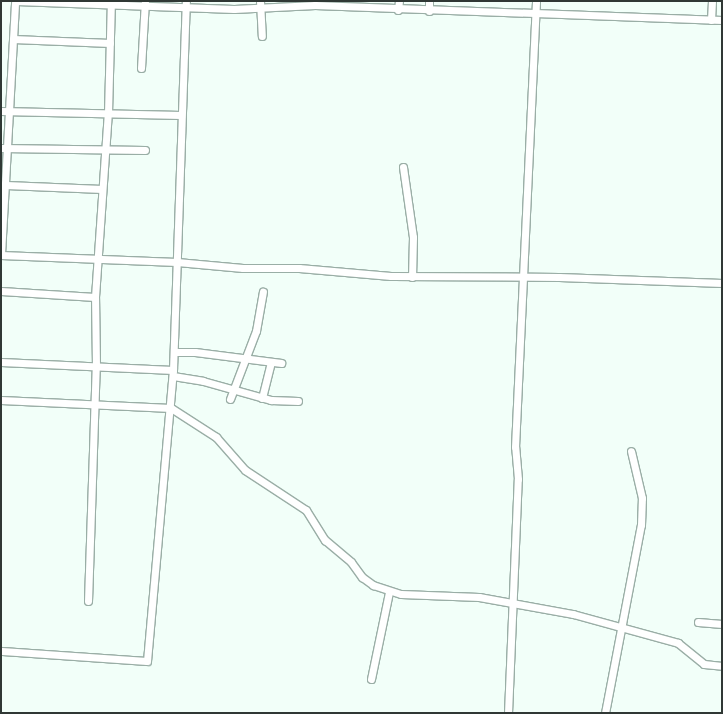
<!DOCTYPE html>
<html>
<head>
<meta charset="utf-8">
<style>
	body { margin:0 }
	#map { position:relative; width:723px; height:714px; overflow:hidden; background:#f2fff9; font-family:"DM Sans",sans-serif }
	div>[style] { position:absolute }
	.roads { filter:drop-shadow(1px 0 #9aaea6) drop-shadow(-1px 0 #9aaea6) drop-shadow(0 1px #9aaea6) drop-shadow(0 -1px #9aaea6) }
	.minor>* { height:7px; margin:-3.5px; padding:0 3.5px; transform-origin:3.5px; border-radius:3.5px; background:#fff }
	span { translate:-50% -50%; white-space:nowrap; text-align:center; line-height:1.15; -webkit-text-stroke:3.5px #fff; paint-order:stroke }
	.frame { position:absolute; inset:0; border:2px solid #303835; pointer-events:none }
</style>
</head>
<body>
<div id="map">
	<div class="roads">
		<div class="minor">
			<div style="left:16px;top:1px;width:218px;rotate:2.1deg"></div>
			<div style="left:234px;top:9px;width:81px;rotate:-2.8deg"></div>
			<div style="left:315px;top:5px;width:407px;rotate:2.1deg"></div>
			<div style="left:260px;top:1px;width:35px;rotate:87deg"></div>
			<div style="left:398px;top:10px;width:9px;rotate:-84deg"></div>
			<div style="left:429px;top:11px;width:10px;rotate:-90deg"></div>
			<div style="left:711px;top:20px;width:19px;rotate:-87deg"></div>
			<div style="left:13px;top:39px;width:97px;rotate:2.4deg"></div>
			<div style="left:141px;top:68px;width:67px;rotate:-86.6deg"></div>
			<div style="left:1px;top:111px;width:180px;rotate:1.3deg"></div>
			<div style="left:1px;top:148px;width:144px;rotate:0.8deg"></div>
			<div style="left:403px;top:167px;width:71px;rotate:81.9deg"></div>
			<div style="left:413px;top:237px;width:40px;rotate:91.4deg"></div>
			<div style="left:6px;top:185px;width:96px;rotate:2.4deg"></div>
			<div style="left:1px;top:254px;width:253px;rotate:-86.8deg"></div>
			<div style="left:1px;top:255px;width:176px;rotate:2.3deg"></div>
			<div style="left:177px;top:262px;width:66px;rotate:5.2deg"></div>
			<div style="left:243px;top:268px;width:56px"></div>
			<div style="left:299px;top:268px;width:92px;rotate:5deg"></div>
			<div style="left:391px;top:276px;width:168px;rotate:0.3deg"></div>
			<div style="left:559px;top:277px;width:163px;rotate:2.1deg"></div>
			<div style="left:1px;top:291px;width:94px;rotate:3.7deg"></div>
			<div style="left:174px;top:352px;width:21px"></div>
			<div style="left:195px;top:352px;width:87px;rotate:7.3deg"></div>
			<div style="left:1px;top:362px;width:172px;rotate:2.7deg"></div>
			<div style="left:173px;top:376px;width:30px;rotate:9deg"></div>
			<div style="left:203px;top:381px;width:71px;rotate:15.6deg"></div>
			<div style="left:271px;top:400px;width:27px;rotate:2deg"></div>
			<div style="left:262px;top:398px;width:37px;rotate:-76deg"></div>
			<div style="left:230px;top:399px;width:73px;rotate:-69.1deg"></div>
			<div style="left:256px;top:331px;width:40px;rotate:-80deg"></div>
			<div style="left:1px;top:400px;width:170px;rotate:2.7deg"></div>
			<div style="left:171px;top:408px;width:54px;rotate:32.8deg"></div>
			<div style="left:216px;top:437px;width:44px;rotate:48.7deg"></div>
			<div style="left:245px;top:470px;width:73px;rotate:33.3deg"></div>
			<div style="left:306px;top:510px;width:36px;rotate:58deg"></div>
			<div style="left:325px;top:540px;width:34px;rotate:40deg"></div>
			<div style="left:351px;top:562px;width:19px;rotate:54deg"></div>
			<div style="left:362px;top:577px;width:14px;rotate:36deg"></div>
			<div style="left:373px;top:585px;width:29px;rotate:18deg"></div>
			<div style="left:401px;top:594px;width:78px;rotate:2.2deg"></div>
			<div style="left:479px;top:597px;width:96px;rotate:10.3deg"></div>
			<div style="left:573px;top:614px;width:109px;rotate:15.4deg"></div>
			<div style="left:678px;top:643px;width:33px;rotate:39deg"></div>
			<div style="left:704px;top:664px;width:18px;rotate:6deg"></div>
			<div style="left:88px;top:601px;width:235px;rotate:-88.1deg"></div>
			<div style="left:96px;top:366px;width:69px;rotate:-90.8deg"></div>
			<div style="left:95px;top:297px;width:184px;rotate:-86deg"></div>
			<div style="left:108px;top:113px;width:112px;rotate:-88.5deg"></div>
			<div style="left:698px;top:622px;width:24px;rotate:5deg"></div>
			<div style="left:1px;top:651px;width:146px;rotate:3.9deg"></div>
			<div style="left:147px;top:661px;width:292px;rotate:-84.9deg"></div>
			<div style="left:173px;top:370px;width:369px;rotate:-88deg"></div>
			<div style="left:371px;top:679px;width:89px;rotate:-78.3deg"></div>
			<div style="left:508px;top:713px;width:234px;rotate:-87.6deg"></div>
			<div style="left:518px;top:479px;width:32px;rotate:-95deg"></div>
			<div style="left:515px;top:447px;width:446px;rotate:-87.3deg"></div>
			<div style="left:605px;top:713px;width:191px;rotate:-79.2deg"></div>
			<div style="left:641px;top:525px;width:27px;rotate:-88deg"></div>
			<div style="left:642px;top:498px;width:48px;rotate:-103.2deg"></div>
		</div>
	</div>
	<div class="frame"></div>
</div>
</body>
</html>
